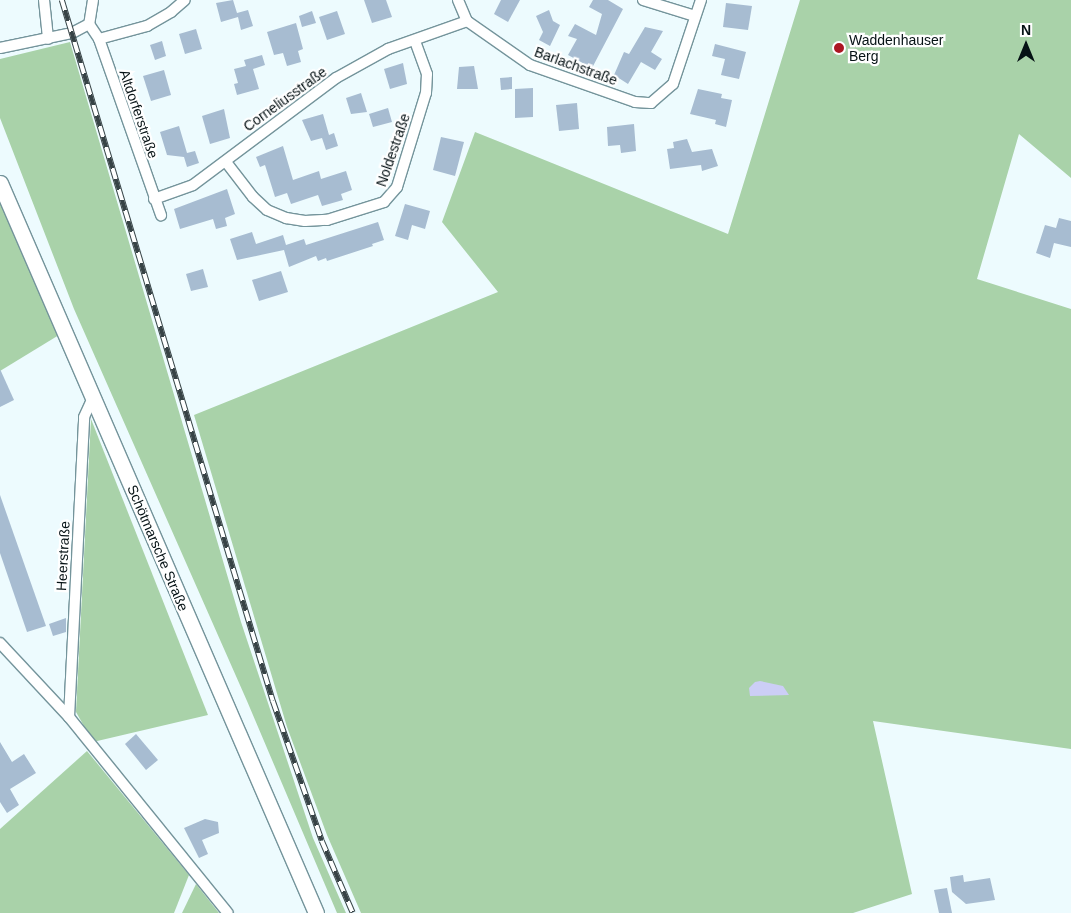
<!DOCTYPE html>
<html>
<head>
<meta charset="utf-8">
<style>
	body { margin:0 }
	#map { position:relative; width:1071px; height:913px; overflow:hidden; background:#edfbfe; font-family:Helvetica,sans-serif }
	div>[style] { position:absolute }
	.green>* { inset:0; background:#a9d2a9 }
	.water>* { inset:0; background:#cccef6 }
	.building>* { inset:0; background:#a7bcd1 }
	.roads { filter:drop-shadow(1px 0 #74949b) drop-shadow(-1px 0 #74949b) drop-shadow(0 1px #74949b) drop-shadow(0 -1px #74949b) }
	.minor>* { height:10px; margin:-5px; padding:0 5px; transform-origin:5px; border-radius:5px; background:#fff }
	.primary>* { height:15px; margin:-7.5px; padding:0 7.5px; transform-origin:7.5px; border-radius:7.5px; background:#fff }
	.rail>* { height:5.5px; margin-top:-2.75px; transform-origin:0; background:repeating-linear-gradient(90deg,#fff 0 11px,#374346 0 22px); box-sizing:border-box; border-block:1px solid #374346 }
	.dots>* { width:14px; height:14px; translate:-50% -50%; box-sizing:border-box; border:2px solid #fff; border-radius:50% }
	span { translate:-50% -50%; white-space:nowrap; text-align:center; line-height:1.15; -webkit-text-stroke:4.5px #fff; paint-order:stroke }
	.poi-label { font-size:14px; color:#061215 }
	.left { translate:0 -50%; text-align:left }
	.street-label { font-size:14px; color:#061215 }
	.north { position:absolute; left:1001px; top:20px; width:50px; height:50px; -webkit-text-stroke:4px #fff; paint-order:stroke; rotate:0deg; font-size:14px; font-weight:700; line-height:20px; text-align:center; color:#061215 }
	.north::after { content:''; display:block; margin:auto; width:18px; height:22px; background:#061215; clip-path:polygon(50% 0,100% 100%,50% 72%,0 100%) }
</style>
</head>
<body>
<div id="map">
	<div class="green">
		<div style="clip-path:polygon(800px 0,1071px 0,1071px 178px,1019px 134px,977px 279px,1071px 309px,1071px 749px,873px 721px,912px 894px,853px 913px,361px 913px,327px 835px,287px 727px,194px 415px,498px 292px,442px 222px,475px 132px,728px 234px)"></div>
		<div style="clip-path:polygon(70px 42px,241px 622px,313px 838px,346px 913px,337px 913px,247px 701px,74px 309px,0 118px,0 59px)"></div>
		<div style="clip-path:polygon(0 200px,59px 335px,0 371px)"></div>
		<div style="clip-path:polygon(91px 419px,208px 715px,93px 742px,76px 712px)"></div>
		<div style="clip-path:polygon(87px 751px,189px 875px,174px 913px,0 913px,0 829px)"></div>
		<div style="clip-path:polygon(196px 884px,219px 913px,182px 913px)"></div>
	</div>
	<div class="water">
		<div style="clip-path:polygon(760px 681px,783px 686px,789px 695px,750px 696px,749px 688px,755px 682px)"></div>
	</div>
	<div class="building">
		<div style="clip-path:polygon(233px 0,237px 13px,248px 10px,253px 26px,241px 30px,238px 17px,221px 22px,216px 3px)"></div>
		<div style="clip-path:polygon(364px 0,386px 0,392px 17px,372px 23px)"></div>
		<div style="clip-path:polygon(501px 0,520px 0,508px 22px,494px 14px)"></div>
		<div style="clip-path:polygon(593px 0,608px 0,623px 9px,592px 68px,568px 55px,577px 39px,568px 36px,575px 24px,596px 35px,602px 14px,589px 7px)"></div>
		<div style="clip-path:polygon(726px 3px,752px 6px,748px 30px,723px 27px)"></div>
		<div style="clip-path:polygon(549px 10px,553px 21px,560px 25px,550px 46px,539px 40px,543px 32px,536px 16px)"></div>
		<div style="clip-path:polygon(312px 11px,316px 23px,302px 27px,299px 16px)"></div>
		<div style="clip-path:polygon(337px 11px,345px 34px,327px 40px,319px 17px)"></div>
		<div style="clip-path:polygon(296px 23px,303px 49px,298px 51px,301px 62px,287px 66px,283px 53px,274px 55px,267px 32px)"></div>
		<div style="clip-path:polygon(645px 27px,663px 31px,651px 52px,662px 59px,655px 70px,641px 62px,628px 84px,614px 75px,624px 52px,629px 54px)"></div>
		<div style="clip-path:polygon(196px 29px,202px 49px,185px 54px,179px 34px)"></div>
		<div style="clip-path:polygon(162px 41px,166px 56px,155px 60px,150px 45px)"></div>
		<div style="clip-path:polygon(715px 44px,746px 52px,739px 79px,721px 75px,725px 59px,712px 56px)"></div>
		<div style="clip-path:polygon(262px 55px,265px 65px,253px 69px,259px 89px,237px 95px,234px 84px,238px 83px,234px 69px,246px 66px,244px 60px)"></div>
		<div style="clip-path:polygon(403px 63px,407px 84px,390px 89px,384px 69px)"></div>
		<div style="clip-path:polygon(474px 66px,478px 89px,457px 89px,459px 67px)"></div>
		<div style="clip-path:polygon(164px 70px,171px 95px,151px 101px,143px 76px)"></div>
		<div style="clip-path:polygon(512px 77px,512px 89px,501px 90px,500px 78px)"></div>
		<div style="clip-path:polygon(533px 88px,533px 117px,515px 118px,515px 89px)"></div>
		<div style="clip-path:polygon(698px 89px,722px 94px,721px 98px,732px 100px,726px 127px,715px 124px,716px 120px,690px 114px)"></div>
		<div style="clip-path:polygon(361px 93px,367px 112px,351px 114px,346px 98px)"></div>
		<div style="clip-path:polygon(577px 103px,579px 129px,559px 131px,556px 105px)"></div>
		<div style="clip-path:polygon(388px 108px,392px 122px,373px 127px,369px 114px)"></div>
		<div style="clip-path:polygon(224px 109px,230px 138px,210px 144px,202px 116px)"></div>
		<div style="clip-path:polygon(323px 114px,329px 135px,334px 133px,338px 146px,326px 150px,322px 138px,311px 141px,302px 120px)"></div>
		<div style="clip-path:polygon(634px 124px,636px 151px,621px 153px,620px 145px,608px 146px,607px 127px)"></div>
		<div style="clip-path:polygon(179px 126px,187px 153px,195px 151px,199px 163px,187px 167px,184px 157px,167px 155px,160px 132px)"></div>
		<div style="clip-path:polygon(441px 137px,464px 142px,455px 176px,433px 170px)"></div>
		<div style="clip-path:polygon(687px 139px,692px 152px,712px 149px,718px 166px,702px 171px,701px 165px,670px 169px,667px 149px,674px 148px,673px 142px)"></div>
		<div style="clip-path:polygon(283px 146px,293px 180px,319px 171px,321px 179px,346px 171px,352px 190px,341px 194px,343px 200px,322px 206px,318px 195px,291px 204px,287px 193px,275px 197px,265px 165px,260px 167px,256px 157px)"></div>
		<div style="clip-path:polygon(227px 189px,235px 214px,225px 218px,227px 226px,216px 229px,213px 219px,180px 229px,174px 209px)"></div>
		<div style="clip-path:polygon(405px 204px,430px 211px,425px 229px,412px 225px,408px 240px,395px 236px)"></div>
		<div style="clip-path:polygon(1059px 218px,1071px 221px,1071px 247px,1054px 243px,1050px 258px,1036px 253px,1045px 225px,1056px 228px)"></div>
		<div style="clip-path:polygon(378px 222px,384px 240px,372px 244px,373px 246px,327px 261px,326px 258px,318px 261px,316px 256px,289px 267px,284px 250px,237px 260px,230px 239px,252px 232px,256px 244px,283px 235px,286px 245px,304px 239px,306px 245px)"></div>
		<div style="clip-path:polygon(203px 269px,208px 287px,191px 291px,186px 274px)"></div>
		<div style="clip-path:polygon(281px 271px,288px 292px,259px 301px,252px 280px)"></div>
		<div style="clip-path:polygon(0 369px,14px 400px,0 407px)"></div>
		<div style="clip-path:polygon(0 495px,46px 626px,27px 632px,0 553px)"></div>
		<div style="clip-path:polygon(66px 618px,66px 632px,53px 636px,49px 624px)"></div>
		<div style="clip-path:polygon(136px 734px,158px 760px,146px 770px,125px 744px)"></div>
		<div style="clip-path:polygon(0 742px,12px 762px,24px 754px,36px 773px,10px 789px,19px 805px,7px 813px,0 802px)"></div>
		<div style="clip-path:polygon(205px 819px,218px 822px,219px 833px,202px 840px,208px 854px,199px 858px,184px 828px)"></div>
		<div style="clip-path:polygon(963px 875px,964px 882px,990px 878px,995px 900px,966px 904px,952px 892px,951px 885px,950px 877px)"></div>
		<div style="clip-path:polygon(947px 888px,952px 913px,939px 913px,934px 890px)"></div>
	</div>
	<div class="roads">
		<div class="minor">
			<div style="left:44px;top:0;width:39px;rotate:84deg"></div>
			<div style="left:93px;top:0;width:24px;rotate:99deg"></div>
			<div style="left:89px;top:24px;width:18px;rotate:56deg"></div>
			<div style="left:99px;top:39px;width:187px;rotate:70.6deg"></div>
			<div style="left:458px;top:0;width:23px;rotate:67deg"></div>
			<div style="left:467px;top:21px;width:77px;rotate:34.9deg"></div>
			<div style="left:530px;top:65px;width:111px;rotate:19.4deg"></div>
			<div style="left:635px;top:102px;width:16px;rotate:4deg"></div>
			<div style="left:651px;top:103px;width:29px;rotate:-41deg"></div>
			<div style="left:673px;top:84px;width:89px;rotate:-71.6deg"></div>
			<div style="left:643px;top:0;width:54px;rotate:17.1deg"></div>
			<div style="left:99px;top:39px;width:50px;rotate:-15.2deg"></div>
			<div style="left:147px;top:26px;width:28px;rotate:-30deg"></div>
			<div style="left:171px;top:12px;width:18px;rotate:-41deg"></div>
			<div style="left:0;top:48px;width:74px;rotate:-11.8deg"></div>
			<div style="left:72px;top:33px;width:19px;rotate:-28deg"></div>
			<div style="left:226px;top:162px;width:44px;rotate:52.4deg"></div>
			<div style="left:253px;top:197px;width:19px;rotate:43deg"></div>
			<div style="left:267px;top:210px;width:21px;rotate:23deg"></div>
			<div style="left:286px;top:218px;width:19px;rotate:9deg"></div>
			<div style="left:305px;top:221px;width:22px;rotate:-3deg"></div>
			<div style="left:327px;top:220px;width:60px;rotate:-17.5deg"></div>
			<div style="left:384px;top:202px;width:20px;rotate:-49deg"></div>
			<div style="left:397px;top:187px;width:98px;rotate:-72.9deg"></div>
			<div style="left:426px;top:93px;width:19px;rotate:-87deg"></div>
			<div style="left:427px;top:74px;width:35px;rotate:-110deg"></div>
			<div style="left:154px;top:199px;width:41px;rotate:-19.7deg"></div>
			<div style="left:193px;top:185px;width:179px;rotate:-36.8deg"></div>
			<div style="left:336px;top:78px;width:60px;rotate:-29.1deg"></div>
			<div style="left:388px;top:49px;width:84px;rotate:-19.5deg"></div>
			<div style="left:0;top:643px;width:101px;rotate:47deg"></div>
			<div style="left:69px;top:717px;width:252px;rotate:51deg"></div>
			<div style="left:69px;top:717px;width:300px;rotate:-87.1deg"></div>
			<div style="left:84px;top:417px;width:21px;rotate:-65deg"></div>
		</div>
		<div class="primary">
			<div style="left:0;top:183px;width:795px;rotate:66.59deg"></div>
		</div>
	</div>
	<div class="rail">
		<div style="left:62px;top:0;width:732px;rotate:73.25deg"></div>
		<div style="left:273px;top:701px;width:148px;rotate:70.7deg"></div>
		<div style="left:322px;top:841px;width:78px;rotate:66.7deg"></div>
	</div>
	<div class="dots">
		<div style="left:839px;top:48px;background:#ab1722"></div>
	</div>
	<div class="poi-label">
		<span class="left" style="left:849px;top:48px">Waddenhauser<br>Berg</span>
	</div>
	<div class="street-label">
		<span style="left:576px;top:66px;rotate:20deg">Barlachstraße</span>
		<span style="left:285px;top:99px;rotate:-36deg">Corneliusstraße</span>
		<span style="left:139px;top:114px;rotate:71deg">Altdorferstraße</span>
		<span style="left:393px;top:150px;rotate:-71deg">Noldestraße</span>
		<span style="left:158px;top:548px;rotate:67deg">Schötmarsche Straße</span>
		<span style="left:63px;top:556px;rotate:-87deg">Heerstraße</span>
	</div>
	<div class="north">N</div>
</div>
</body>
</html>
